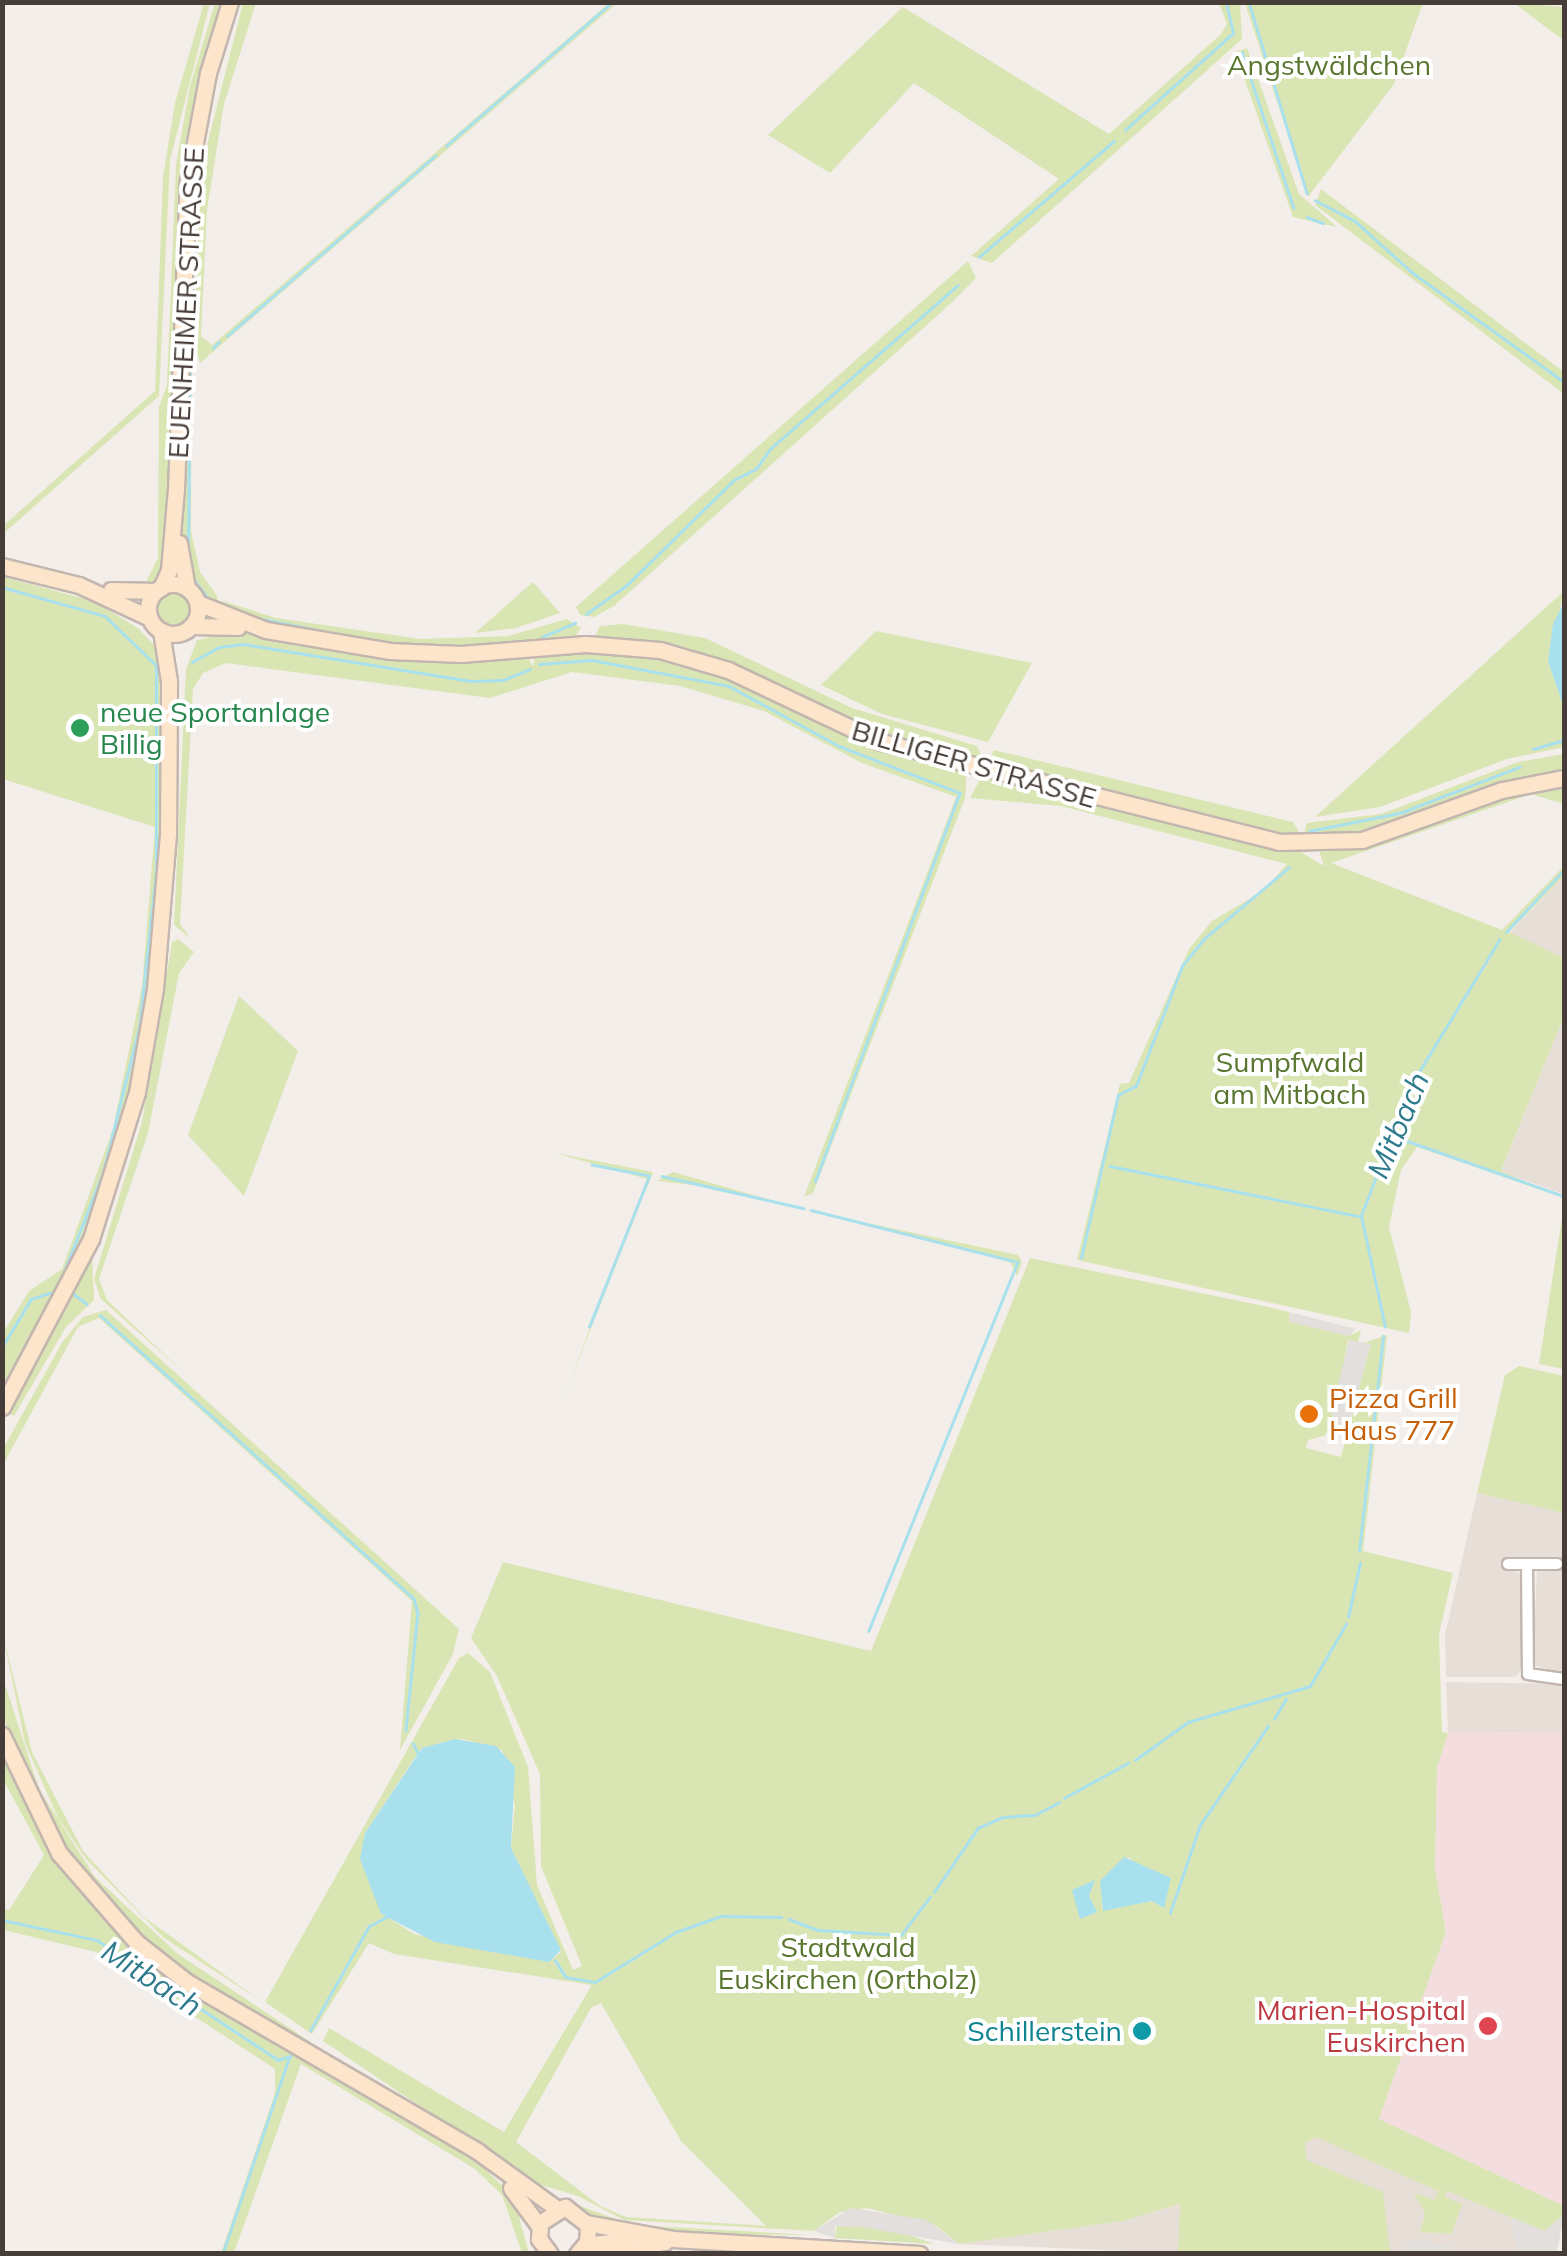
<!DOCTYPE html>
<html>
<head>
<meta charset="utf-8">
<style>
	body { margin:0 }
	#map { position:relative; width:1567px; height:2256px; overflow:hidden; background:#f3eee9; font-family:Mulish,sans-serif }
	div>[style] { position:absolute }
	.residential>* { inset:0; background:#e7dfd7 }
	.medical>* { inset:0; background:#f3dddf }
	.green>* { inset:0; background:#dae5b4 }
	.round { border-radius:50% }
	.parking>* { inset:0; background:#e2dfdd }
	.water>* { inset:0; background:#a9e0ed }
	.stream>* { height:2.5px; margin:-1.25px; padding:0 1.25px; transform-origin:1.25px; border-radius:1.25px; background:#a9e0ed }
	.roads { filter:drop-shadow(2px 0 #c2b6af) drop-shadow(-2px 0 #c2b6af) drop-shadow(0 2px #c2b6af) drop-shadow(0 -2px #c2b6af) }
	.street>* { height:10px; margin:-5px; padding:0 5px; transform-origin:5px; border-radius:5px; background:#fff }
	.secondary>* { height:15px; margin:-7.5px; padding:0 7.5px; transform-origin:7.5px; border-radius:7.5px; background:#fce5cb }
	.secondary>.ring { margin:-7.5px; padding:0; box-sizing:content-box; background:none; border:15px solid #fce5cb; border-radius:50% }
	.dots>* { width:28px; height:28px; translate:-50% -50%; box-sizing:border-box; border:5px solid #fff; border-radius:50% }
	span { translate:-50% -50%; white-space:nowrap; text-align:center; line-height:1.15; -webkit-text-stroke:8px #fff; paint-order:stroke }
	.park-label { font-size:28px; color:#59762e }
	.street-label { font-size:28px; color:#473d38 }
	.leisure-label { font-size:28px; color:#27864d }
	.left { translate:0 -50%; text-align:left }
	.food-label { font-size:28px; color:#c56008 }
	.health-label { font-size:28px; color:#be3a42 }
	.right { translate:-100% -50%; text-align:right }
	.culture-label { font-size:28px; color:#0d838f }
	.water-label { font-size:30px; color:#2f7b8e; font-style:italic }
	.frame { position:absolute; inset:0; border:5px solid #473d38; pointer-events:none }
</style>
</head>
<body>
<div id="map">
	<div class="residential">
		<div style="clip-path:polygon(1564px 876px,1564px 958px,1509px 933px)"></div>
		<div style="clip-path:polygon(1564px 1016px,1564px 1194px,1501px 1172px)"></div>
		<div style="clip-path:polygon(1477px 1493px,1564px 1513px,1564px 1674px,1533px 1665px,1537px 1569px,1507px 1568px,1523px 1574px,1524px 1665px,1516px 1677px,1446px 1677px,1445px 1635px)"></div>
		<div style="clip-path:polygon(1446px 1682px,1564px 1684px,1564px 1732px,1448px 1733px)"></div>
		<div style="clip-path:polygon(1316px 2137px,1513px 2218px,1516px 2253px,1368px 2253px,1368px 2248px,1390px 2251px,1306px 2160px,1305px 2143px)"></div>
		<div style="clip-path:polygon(1181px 2204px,1178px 2253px,959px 2244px,1123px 2221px)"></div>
	</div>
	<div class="medical">
		<div style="clip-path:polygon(1564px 1732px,1564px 2206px,1379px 2119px,1446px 1932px,1435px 1869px,1437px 1768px,1448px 1733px)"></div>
	</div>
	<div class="green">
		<div style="clip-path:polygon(204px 3px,210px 3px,170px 160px,159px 396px,3px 534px,3px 526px,155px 391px,163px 177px,175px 103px)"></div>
		<div style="clip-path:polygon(215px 3px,224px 3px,182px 180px,168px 546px,157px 584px,144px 586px,158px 558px,159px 407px,167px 385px,176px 165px,190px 86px)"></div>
		<div style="clip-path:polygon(239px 3px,209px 104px,192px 231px,191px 531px,200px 572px,218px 597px,213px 608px,191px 584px,182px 540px,189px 257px,196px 164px,214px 75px)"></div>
		<div style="clip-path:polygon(243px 3px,256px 3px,224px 104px,207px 210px,201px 336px,212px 345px,609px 3px,617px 3px,200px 363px,192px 335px,202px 165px)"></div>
		<div style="clip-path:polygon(1219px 3px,1240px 3px,1242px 39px,992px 263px,971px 256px,1059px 179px,914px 83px,830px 173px,768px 135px,903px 7px,1109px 134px,1220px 35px,1227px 24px)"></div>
		<div style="clip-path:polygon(1245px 3px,1423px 3px,1394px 84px,1308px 197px)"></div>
		<div style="clip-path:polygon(1514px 3px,1564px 7px,1564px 41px)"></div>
		<div style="clip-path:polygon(1247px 48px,1299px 194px,1337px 227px,1293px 217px,1235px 52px)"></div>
		<div style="clip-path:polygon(1321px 189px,1564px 372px,1564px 394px,1315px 205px)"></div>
		<div style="clip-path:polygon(968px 261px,976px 278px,949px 305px,614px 606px,594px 617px,580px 615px,576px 607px)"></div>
		<div style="clip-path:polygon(3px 577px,93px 601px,138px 628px,163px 655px,165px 749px,156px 929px,136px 1069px,83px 1243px,3px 1391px,3px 1333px,29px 1291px,62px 1269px,113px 1129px,142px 986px,155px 827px,3px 779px)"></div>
		<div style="clip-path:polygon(533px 582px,560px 613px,516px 628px,475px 633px)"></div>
		<div class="round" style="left:154px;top:589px;width:40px;height:40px"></div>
		<div style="clip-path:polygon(1564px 591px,1548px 661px,1564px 708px,1564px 747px,1507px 759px,1380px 807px,1315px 817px)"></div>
		<div style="clip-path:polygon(223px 601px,276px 618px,420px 639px,508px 636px,567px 619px,581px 628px,574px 638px,420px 648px,268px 625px,219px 611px)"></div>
		<div style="clip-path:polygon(623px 624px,705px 638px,852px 708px,977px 746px,981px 755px,979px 760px,872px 734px,758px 678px,595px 636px,600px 626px)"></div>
		<div style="clip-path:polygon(240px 631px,526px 655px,533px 666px,536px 653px,642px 653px,700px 666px,853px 738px,967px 770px,965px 798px,813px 1193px,804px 1197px,956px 797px,862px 763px,764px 711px,680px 686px,572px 672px,490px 698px,226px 663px,203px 673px,193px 689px,180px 924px,191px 939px,174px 925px,186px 669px,197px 640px)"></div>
		<div style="clip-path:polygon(876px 631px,1032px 663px,988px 742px,882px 714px,821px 685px)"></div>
		<div style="clip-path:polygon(994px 750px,1293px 822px,1299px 832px,1292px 839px,988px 763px)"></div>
		<div style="clip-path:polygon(1564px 754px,1564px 772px,1367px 834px,1307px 840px,1304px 833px,1307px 823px,1381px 814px,1518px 762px)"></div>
		<div style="clip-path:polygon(983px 774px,1296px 849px,1324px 866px,1319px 851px,1390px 839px,1505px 795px,1564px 783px,1564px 804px,1531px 794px,1331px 863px,1502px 930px,1564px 866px,1564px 876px,1509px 932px,1564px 958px,1564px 1016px,1501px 1171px,1564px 1198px,1417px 1147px,1401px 1170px,1389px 1227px,1411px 1312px,1409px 1333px,1077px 1260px,1120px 1084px,1129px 1083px,1189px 949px,1212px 921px,1263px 891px,1287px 864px,1061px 806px,970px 798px)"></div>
		<div style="clip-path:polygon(178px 939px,194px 952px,179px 973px,148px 1133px,99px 1279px,107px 1300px,182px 1371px,101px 1299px,94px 1279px,142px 1122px,172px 942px)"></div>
		<div style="clip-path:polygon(239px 996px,298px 1051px,244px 1196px,188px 1135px)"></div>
		<div style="clip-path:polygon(555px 1153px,653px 1172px,562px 1402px,647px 1179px)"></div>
		<div style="clip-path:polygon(673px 1172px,806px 1210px,1018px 1255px,1022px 1262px,1017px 1276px,1011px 1263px,997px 1258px,713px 1187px,657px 1181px)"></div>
		<div style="clip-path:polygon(1564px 1205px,1564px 1369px,1539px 1364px)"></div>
		<div style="clip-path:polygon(92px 1253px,94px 1300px,66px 1327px,14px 1416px,5px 1410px)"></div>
		<div style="clip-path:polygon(evenodd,1030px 1258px,1264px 1306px,1289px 1312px,1291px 1322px,1349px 1336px,1361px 1330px,1358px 1342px,1348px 1340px,1333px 1424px,1324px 1436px,1308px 1440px,1306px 1448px,1341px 1457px,1370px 1344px,1363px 1343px,1387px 1335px,1363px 1551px,1453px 1573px,1439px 1634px,1442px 1732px,1448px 1733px,1437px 1768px,1435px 1869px,1446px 1932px,1379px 2119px,1564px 2206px,1564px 2215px,1544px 2231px,1447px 2191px,1445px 2197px,1462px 2204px,1452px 2234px,1420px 2232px,1425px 2213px,1414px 2193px,1435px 2200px,1438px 2191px,1316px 2137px,1305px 2143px,1307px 2160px,1383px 2192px,1390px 2252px,1178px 2253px,1180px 2204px,1123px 2221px,959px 2244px,935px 2225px,867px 2208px,840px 2212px,814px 2231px,624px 2220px,578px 2196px,534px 2183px,323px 2041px,329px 2028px,504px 2132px,592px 1985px,394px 1954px,369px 1943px,312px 2034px,265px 2002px,459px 1658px,468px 1653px,490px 1672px,528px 1767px,537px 1885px,573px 1970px,582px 1966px,541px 1866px,540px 1774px,497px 1676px,471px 1638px,503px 1562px,871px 1651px,1030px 1258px,463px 1739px,502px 1750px,515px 1805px,511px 1848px,561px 1952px,549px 1962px,414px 1934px,381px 1913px,364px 1869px,365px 1833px,414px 1759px,422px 1748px,463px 1739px,1030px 1258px,1129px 1857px,1140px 1869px,1163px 1874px,1155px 1901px,1102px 1908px,1102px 1880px,1129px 1857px,1030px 1258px,601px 2003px,681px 2141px,766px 2226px,626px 2217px,600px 2206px,516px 2142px,591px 2008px,601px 2003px)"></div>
		<div style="clip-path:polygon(106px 1310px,459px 1629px,453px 1654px,400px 1750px,412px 1601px,99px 1318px,78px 1327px,3px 1465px,3px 1449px,63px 1341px,83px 1317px)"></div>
		<div style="clip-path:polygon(1519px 1366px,1564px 1376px,1564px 1513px,1477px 1493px,1505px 1375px)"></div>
		<div style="clip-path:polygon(3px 1635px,32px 1752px,83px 1851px,144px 1917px,258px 1999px,164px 1938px,86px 1859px,58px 1818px,25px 1743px)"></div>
		<div style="clip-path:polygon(2px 1675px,39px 1789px,95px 1877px,178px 1954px,347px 2066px,206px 1985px,134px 1932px,65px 1852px,13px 1748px,3px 1713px)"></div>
		<div style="clip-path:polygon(2px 1755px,50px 1850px,112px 1927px,146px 1958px,482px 2166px,525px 2208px,519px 2217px,529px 2253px,522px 2253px,502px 2195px,475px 2169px,301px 2064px,234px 2253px,221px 2253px,275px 2093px,275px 2069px,96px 1952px,3px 1930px,3px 1909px,9px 1910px,44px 1855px,5px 1783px)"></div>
		<div style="clip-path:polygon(548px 2194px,632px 2225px,811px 2235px,684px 2234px,591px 2219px)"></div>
		<div style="clip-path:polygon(837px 2225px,893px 2229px,934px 2244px,835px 2238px)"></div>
	</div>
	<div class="parking">
		<div style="clip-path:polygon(1289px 1312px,1356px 1329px,1349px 1336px,1290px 1322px)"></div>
		<div style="clip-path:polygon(1349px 1340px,1371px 1344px,1348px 1427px,1333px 1424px,1332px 1411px)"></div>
		<div style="clip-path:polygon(851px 2208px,927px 2220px,959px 2244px,862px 2227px,835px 2226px,835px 2238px,814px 2231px)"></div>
		<div style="clip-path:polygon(1564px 2215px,1557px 2251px,1516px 2253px,1513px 2218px,1544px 2231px)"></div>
		<div style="clip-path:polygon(1406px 2240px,1433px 2242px,1454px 2249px,1407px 2253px)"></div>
	</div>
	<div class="water">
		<div style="clip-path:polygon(1564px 602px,1564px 708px,1548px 661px,1553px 624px)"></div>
		<div style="clip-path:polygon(455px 1739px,496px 1746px,515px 1767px,511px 1848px,561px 1950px,549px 1962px,435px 1942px,381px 1914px,360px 1859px,365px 1833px,422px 1748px)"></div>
		<div style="clip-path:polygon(1124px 1857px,1171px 1878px,1164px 1908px,1152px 1901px,1103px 1911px,1100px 1881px)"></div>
		<div style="clip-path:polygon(1095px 1880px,1089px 1896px,1097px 1912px,1080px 1919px,1072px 1890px)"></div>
	</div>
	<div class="stream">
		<div style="left:1249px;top:2px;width:200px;rotate:73.1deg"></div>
		<div style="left:1242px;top:52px;width:164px;rotate:71.6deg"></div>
		<div style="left:1125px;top:130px;width:145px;rotate:-41.9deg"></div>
		<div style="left:1233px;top:33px;width:32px;rotate:-103deg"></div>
		<div style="left:446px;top:146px;width:220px;rotate:-40.9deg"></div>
		<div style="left:1315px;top:200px;width:45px;rotate:27.7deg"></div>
		<div style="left:1355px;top:221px;width:78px;rotate:41.9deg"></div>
		<div style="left:1413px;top:273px;width:186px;rotate:35.8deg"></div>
		<div style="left:1307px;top:217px;width:17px;rotate:21deg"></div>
		<div style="left:979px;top:257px;width:178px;rotate:-40.7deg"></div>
		<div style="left:227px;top:336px;width:275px;rotate:-40.9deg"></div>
		<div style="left:213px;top:348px;width:8px;rotate:-45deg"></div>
		<div style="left:188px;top:551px;width:184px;rotate:-89.4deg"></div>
		<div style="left:193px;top:578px;width:26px;rotate:53deg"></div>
		<div style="left:2px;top:587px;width:107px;rotate:15.7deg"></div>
		<div style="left:105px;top:616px;width:69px;rotate:43.8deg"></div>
		<div style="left:586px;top:614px;width:50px;rotate:-35.3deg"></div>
		<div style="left:627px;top:585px;width:150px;rotate:-44.5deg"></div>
		<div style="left:734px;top:480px;width:25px;rotate:-27deg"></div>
		<div style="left:756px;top:469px;width:24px;rotate:-55deg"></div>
		<div style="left:770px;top:449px;width:249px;rotate:-41.1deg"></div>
		<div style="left:252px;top:617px;width:72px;rotate:11.2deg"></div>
		<div style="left:542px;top:637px;width:36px;rotate:-23deg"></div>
		<div style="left:192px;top:662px;width:31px;rotate:-29deg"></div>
		<div style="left:219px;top:647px;width:24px;rotate:-7deg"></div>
		<div style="left:243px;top:644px;width:232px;rotate:9.2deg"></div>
		<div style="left:472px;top:681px;width:31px;rotate:-2deg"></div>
		<div style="left:503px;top:680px;width:29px;rotate:-22deg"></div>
		<div style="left:539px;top:664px;width:53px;rotate:-4.3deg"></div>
		<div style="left:592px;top:660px;width:139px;rotate:10.7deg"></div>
		<div style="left:729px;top:686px;width:125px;rotate:28.6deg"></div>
		<div style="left:839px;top:746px;width:130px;rotate:21.2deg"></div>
		<div style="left:960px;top:793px;width:414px;rotate:110.4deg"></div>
		<div style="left:1533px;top:749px;width:32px;rotate:-16deg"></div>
		<div style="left:1309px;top:831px;width:93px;rotate:-11.2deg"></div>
		<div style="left:1400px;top:813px;width:128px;rotate:-21.1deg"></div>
		<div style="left:1506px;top:932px;width:85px;rotate:-46.9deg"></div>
		<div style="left:1396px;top:1137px;width:178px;rotate:19.4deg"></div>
		<div style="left:1110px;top:1166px;width:253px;rotate:11.4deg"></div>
		<div style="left:662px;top:1176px;width:145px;rotate:12.8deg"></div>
		<div style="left:811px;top:1210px;width:213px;rotate:14.1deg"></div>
		<div style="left:1018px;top:1262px;width:398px;rotate:112deg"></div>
		<div style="left:1081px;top:1258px;width:167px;rotate:-77.2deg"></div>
		<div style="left:1118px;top:1095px;width:20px;rotate:-27deg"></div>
		<div style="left:1136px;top:1086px;width:129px;rotate:-69deg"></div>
		<div style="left:1182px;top:966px;width:36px;rotate:-51deg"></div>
		<div style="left:1205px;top:938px;width:109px;rotate:-40.1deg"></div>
		<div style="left:60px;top:1282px;width:118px;rotate:-68.6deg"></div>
		<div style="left:103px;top:1172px;width:148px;rotate:-76deg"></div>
		<div style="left:139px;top:1028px;width:158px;rotate:-83.8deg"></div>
		<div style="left:156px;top:871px;width:207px;rotate:-90deg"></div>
		<div style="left:74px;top:1294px;width:16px;rotate:38deg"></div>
		<div style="left:100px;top:1315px;width:423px;rotate:42.1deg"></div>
		<div style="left:414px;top:1599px;width:15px;rotate:74deg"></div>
		<div style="left:418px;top:1613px;width:118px;rotate:95.9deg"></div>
		<div style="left:589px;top:1327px;width:162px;rotate:-68.3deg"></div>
		<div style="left:649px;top:1176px;width:58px;rotate:-169.1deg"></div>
		<div style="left:1385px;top:1327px;width:114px;rotate:-102.2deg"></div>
		<div style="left:1361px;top:1216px;width:140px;rotate:-69.1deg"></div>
		<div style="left:1411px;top:1085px;width:170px;rotate:-58.7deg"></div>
		<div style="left:2px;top:1347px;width:56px;rotate:-58.9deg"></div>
		<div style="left:31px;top:1299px;width:20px;rotate:-18deg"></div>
		<div style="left:1359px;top:1551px;width:216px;rotate:-83.6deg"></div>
		<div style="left:1348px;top:1617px;width:55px;rotate:-77.5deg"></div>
		<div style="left:1274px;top:1719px;width:23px;rotate:-59deg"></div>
		<div style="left:413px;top:1743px;width:13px;rotate:63deg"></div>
		<div style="left:1135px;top:1760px;width:65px;rotate:-35.6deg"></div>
		<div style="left:1188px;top:1722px;width:127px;rotate:-16.4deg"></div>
		<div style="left:1310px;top:1686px;width:72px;rotate:-59.9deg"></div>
		<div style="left:1064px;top:1798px;width:73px;rotate:-28.7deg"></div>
		<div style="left:934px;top:1892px;width:78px;rotate:-55.5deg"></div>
		<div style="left:978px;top:1828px;width:27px;rotate:-24deg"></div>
		<div style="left:1003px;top:1817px;width:32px;rotate:-4deg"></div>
		<div style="left:1035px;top:1815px;width:27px;rotate:-28deg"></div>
		<div style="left:1170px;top:1913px;width:93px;rotate:-71.2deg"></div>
		<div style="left:1200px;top:1825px;width:120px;rotate:-55.5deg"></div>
		<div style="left:789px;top:1919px;width:31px;rotate:21deg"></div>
		<div style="left:818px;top:1930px;width:83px;rotate:3.4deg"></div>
		<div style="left:901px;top:1935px;width:48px;rotate:-52.7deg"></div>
		<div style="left:2px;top:1920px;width:97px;rotate:11.9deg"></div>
		<div style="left:97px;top:1940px;width:217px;rotate:33.5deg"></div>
		<div style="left:278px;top:2060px;width:13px;rotate:-18deg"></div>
		<div style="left:290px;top:2056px;width:209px;rotate:108.7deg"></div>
		<div style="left:555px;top:1960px;width:20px;rotate:57deg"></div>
		<div style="left:566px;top:1977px;width:29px;rotate:10deg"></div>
		<div style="left:595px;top:1982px;width:95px;rotate:-31.7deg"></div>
		<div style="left:676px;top:1932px;width:48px;rotate:-19.6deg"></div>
		<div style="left:721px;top:1916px;width:60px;rotate:1deg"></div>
		<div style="left:310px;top:2031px;width:120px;rotate:-60.7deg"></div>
		<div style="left:369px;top:1926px;width:20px;rotate:-27deg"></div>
	</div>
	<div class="roads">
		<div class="street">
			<div style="left:1508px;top:1564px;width:49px"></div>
			<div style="left:1527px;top:1564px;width:110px;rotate:89.5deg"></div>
			<div style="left:1528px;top:1674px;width:36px;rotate:8deg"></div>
		</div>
		<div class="secondary">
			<div style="left:179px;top:543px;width:46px;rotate:79.9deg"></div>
			<div style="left:2px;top:566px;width:79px;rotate:13.9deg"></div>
			<div style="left:79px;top:585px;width:78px;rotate:24.9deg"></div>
			<div class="ring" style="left:148px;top:584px;width:35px;height:35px"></div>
			<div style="left:161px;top:588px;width:20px;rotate:-66deg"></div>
			<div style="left:169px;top:570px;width:81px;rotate:-85.1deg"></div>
			<div style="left:176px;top:489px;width:309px;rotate:-87.8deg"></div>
			<div style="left:188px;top:180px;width:109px;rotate:-79.4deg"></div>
			<div style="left:208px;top:73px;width:74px;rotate:-72.8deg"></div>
			<div style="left:111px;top:590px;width:45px;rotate:1.3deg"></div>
			<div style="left:198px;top:603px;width:73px;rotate:21.7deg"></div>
			<div style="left:266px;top:630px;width:126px;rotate:9.6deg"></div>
			<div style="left:390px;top:651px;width:71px;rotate:2.4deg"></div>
			<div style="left:461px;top:654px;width:125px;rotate:-4.6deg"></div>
			<div style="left:586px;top:644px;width:74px;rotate:4.6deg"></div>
			<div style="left:660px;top:650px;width:71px;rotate:16.4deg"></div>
			<div style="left:728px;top:670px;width:166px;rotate:25.3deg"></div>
			<div style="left:878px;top:741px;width:414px;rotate:14.1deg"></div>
			<div style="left:1279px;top:842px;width:83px;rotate:-1.4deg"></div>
			<div style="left:1362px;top:840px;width:149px;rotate:-19.7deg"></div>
			<div style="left:1502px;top:790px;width:63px;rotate:-11deg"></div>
			<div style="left:192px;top:626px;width:46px;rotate:1.2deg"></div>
			<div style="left:2px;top:1407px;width:190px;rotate:-62.1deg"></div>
			<div style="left:91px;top:1239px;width:154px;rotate:-72.6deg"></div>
			<div style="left:137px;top:1092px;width:105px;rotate:-80.1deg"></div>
			<div style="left:155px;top:989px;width:155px;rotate:-85.2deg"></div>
			<div style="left:168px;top:835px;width:154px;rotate:-89.6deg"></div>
			<div style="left:169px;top:681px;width:51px;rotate:-99.1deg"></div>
			<div style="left:2px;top:1735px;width:131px;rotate:64.2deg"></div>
			<div style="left:59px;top:1853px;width:118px;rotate:49.1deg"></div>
			<div style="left:136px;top:1942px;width:65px;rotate:38.1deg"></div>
			<div style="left:187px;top:1982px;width:336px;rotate:30.2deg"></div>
			<div style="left:477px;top:2151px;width:97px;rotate:35.8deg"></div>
			<div style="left:511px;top:2188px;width:47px;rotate:53.6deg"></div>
			<div style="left:587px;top:2223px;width:87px;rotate:10.5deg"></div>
			<div style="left:673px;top:2239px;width:247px;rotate:3.5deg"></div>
			<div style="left:585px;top:2245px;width:44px;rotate:-6.5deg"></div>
			<div style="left:550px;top:2254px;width:19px;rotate:-126deg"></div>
			<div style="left:539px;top:2239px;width:16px;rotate:-86deg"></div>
			<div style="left:540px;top:2223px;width:30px;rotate:-33deg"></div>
			<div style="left:565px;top:2207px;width:29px;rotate:38deg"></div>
			<div style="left:588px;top:2225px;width:17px;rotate:93deg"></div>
			<div style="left:587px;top:2242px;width:16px;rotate:130deg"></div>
			<div style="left:600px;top:2254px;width:66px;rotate:-10.5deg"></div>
		</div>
	</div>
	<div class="dots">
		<div style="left:80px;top:728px;background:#2e9e5b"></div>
		<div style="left:1309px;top:1414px;background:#e8710a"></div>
		<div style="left:1488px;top:2026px;background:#e0444e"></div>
		<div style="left:1142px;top:2031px;background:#0f9aa8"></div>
	</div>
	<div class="park-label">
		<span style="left:1329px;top:65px">Angstwäldchen</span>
		<span style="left:1290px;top:1078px">Sumpfwald<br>am Mitbach</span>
		<span style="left:848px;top:1963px">Stadtwald<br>Euskirchen (Ortholz)</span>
	</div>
	<div class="street-label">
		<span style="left:186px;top:303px;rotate:-87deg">EUENHEIMER STRASSE</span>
		<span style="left:974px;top:764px;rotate:16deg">BILLIGER STRASSE</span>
	</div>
	<div class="leisure-label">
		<span class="left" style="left:100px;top:728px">neue Sportanlage<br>Billig</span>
	</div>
	<div class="food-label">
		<span class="left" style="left:1329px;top:1414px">Pizza Grill<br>Haus 777</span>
	</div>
	<div class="health-label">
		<span class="right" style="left:1466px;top:2026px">Marien-Hospital<br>Euskirchen</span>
	</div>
	<div class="culture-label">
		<span class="right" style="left:1122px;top:2031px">Schillerstein</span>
	</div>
	<div class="water-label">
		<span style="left:1398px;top:1125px;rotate:-67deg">Mitbach</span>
		<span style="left:152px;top:1978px;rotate:33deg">Mitbach</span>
	</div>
	<div class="frame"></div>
</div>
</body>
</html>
